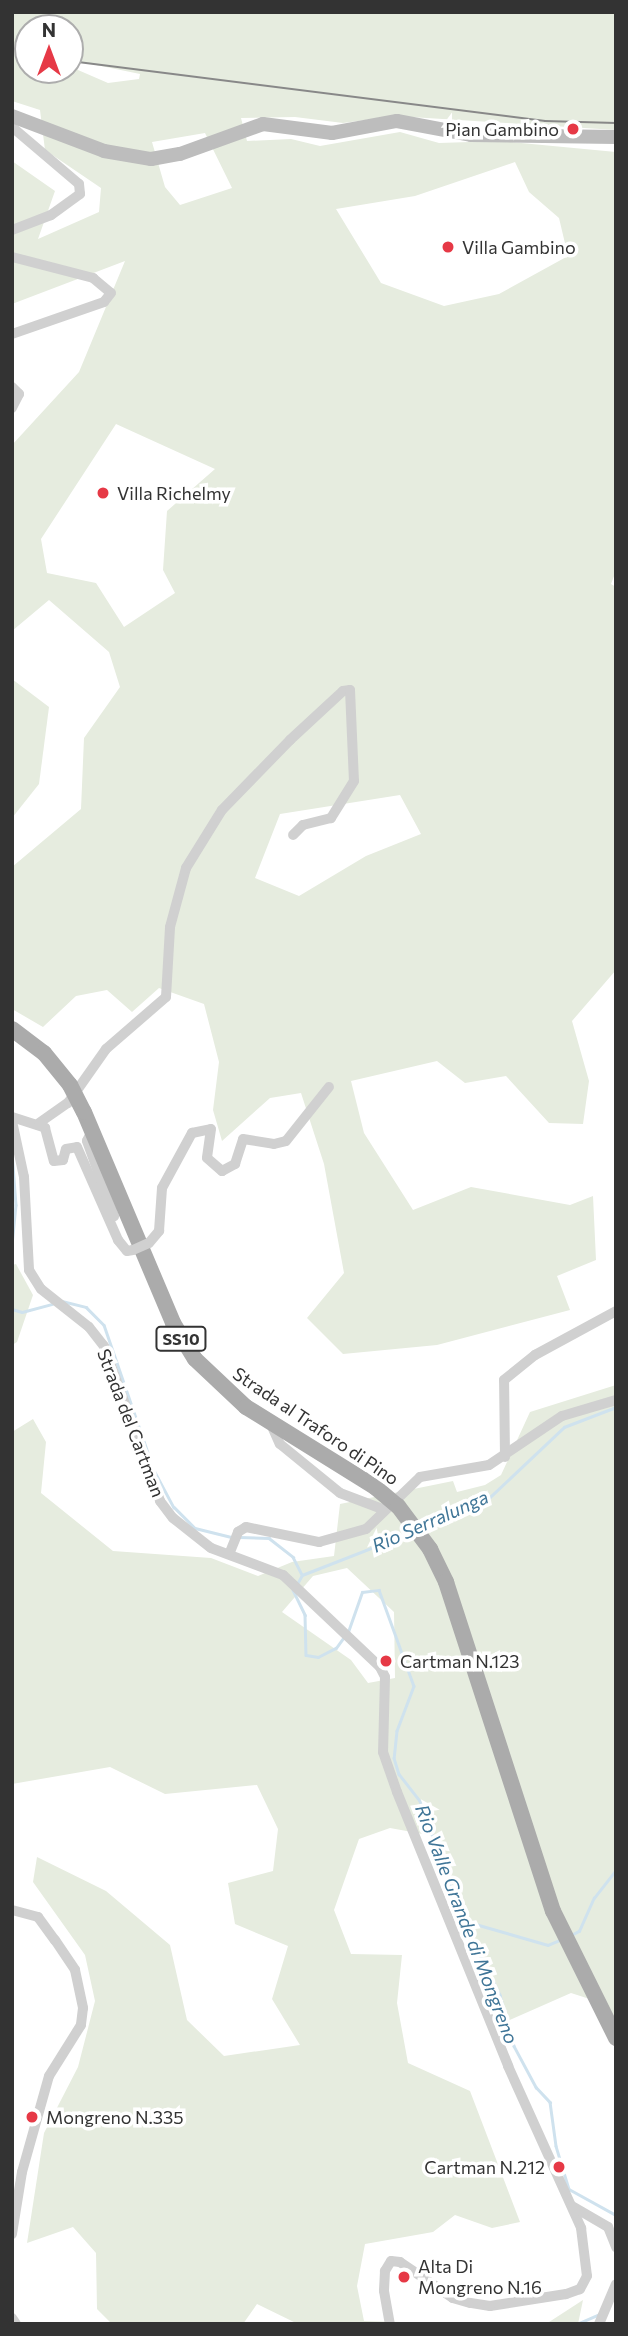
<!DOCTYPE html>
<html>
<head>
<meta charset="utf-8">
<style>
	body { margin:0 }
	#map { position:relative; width:628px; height:2336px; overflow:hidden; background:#fff; font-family:Commissioner,sans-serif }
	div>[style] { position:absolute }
	.green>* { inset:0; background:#e6ecdf }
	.stream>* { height:2.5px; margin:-1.25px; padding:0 1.25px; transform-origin:1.25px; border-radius:1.25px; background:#cfe2ee }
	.street>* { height:10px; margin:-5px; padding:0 5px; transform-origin:5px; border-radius:5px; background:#d0d0d0 }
	.secondary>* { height:14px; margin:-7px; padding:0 7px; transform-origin:7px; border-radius:7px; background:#bdbdbd }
	.primary>* { height:16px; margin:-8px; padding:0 8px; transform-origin:8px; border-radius:8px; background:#ababab }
	.tram>* { height:2px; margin:-1px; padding:0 1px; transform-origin:1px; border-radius:1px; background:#888 }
	.street-bridge>* { height:10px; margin:-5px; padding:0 5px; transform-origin:5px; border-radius:5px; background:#d0d0d0 }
	.primary-bridge>* { height:16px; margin:-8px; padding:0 8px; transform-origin:8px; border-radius:8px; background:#ababab }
	.dots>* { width:19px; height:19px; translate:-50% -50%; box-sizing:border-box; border:4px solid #fff; border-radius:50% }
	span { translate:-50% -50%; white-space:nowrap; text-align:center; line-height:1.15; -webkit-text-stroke:7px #fff; paint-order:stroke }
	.shield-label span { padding:2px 5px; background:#fff; border:2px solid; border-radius:5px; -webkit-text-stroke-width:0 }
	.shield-label { font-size:16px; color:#333; font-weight:700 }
	.poi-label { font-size:18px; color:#333 }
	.right { translate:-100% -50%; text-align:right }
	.left { translate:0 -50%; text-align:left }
	.street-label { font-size:18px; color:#333 }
	.water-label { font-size:19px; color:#3f7597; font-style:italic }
	.frame { position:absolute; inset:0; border:14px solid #333; pointer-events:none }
	.north { position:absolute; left:14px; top:14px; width:70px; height:70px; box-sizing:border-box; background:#fff; border:2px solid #adadad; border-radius:50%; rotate:0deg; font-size:19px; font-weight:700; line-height:28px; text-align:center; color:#333 }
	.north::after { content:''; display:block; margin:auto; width:24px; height:32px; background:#e63946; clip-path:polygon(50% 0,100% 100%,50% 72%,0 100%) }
</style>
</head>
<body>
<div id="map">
	<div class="green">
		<div style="clip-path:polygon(evenodd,12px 12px,616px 12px,616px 130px,395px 116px,343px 123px,295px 117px,241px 118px,247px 141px,291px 139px,320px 146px,400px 132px,439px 143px,501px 141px,616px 152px,616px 571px,611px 584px,616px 587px,616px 970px,572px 1021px,589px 1081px,583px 1124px,549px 1123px,506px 1076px,465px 1083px,437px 1061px,351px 1081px,364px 1133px,413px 1210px,471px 1187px,570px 1205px,593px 1196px,596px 1260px,557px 1276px,570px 1310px,437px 1345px,343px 1354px,307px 1318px,344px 1273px,324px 1164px,301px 1093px,270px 1098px,222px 1141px,213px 1110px,219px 1062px,204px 1004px,159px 988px,132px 1012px,107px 990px,76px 996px,43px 1027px,12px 1009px,12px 867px,81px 809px,84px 738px,120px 687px,109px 652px,49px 600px,12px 631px,12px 445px,79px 372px,125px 261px,12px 304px,12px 161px,55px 191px,38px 239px,99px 212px,101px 188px,45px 150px,40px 110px,12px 101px,12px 12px,28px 28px,70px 28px,70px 70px,28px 70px,28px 28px,12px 12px,72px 60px,140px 74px,139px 79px,108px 83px,78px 70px,72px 60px,12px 12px,205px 133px,232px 188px,180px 205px,165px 187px,152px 142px,205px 133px,12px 12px,515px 162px,529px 192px,559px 218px,568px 256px,499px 294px,444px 306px,381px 283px,336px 209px,415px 196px,515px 162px,12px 12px,116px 424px,215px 469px,167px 511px,163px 570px,175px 593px,124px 627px,96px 583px,47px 573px,41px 539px,116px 424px,12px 12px,400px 795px,421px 834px,366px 856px,299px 896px,255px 878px,280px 814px,400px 795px)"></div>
		<div style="clip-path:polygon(12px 679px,49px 707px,39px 784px,12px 818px)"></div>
		<div style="clip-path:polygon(16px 1264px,33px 1295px,17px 1342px,12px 1345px,12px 1265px)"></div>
		<div style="clip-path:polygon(evenodd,616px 1385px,616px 2030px,602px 2003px,571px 1993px,503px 2023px,434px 1836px,390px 1828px,359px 1839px,334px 1910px,351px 1954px,402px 1955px,397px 2003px,408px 2063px,470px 2091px,520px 2222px,492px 2228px,455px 2215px,433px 2232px,365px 2244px,357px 2286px,364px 2321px,474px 2324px,298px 2324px,257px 2304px,243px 2324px,112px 2324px,97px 2309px,96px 2253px,73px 2227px,27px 2243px,44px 2133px,78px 2067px,95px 2001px,85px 1955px,33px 1882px,37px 1857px,106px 1891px,170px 1945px,187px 2020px,224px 2056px,300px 2045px,272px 1999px,288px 1946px,235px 1924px,228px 1883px,273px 1871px,278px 1829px,257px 1785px,165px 1794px,110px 1767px,12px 1784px,12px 1432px,33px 1419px,46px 1442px,41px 1493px,113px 1551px,211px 1558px,258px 1576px,292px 1562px,334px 1556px,340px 1504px,453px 1481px,457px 1492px,485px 1485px,501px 1475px,530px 1412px,616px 1385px,347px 1568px,394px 1612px,395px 1678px,368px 1683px,351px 1660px,282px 1612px,313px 1576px,347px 1568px)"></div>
		<div style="clip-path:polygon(583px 2300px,578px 2324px,546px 2324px)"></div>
	</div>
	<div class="stream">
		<div style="left:12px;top:1152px;width:53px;rotate:85.7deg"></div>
		<div style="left:16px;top:1205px;width:40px;rotate:95.7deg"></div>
		<div style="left:62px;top:1301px;width:25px;rotate:14deg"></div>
		<div style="left:86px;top:1307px;width:25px;rotate:45deg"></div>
		<div style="left:104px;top:1325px;width:139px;rotate:71deg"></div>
		<div style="left:12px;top:1309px;width:10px;rotate:17deg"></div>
		<div style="left:22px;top:1312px;width:31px;rotate:-15deg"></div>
		<div style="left:155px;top:1472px;width:40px;rotate:62deg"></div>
		<div style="left:174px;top:1507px;width:30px;rotate:45deg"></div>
		<div style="left:195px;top:1528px;width:38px;rotate:14deg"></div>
		<div style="left:423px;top:1529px;width:73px;rotate:-25.2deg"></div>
		<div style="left:489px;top:1498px;width:103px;rotate:-43.4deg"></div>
		<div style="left:564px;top:1427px;width:56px;rotate:-21deg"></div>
		<div style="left:239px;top:1537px;width:30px;rotate:2deg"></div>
		<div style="left:269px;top:1538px;width:31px;rotate:38deg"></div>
		<div style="left:293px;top:1557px;width:20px;rotate:63deg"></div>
		<div style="left:302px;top:1575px;width:116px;rotate:-21.3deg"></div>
		<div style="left:297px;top:1584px;width:10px;rotate:-61deg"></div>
		<div style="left:293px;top:1590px;width:28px;rotate:64deg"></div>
		<div style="left:305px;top:1615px;width:40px;rotate:88.6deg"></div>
		<div style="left:306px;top:1655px;width:12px;rotate:9deg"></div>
		<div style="left:318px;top:1657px;width:20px;rotate:-27deg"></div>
		<div style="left:336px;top:1648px;width:14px;rotate:-54deg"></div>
		<div style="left:348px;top:1632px;width:42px;rotate:-70.7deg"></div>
		<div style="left:362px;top:1592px;width:17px;rotate:-7deg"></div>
		<div style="left:379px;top:1590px;width:102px;rotate:70deg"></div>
		<div style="left:414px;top:1686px;width:48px;rotate:110.7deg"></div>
		<div style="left:397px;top:1731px;width:27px;rotate:96deg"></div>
		<div style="left:394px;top:1758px;width:17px;rotate:73deg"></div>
		<div style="left:399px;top:1774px;width:34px;rotate:52deg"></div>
		<div style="left:420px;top:1801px;width:127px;rotate:70.3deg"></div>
		<div style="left:463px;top:1921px;width:83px;rotate:63.4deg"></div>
		<div style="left:500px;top:1995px;width:53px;rotate:74.6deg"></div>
		<div style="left:514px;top:2046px;width:47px;rotate:61.8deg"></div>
		<div style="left:536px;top:2087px;width:21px;rotate:47deg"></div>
		<div style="left:550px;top:2102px;width:44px;rotate:82.2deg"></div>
		<div style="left:556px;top:2146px;width:45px;rotate:73.2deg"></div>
		<div style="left:569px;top:2189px;width:54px;rotate:29deg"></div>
		<div style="left:465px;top:1921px;width:86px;rotate:16.1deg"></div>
		<div style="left:548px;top:1945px;width:15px;rotate:-23deg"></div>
		<div style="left:571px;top:1935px;width:9px;rotate:-27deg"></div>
		<div style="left:579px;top:1931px;width:36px;rotate:-66deg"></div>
		<div style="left:594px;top:1898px;width:36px;rotate:-52deg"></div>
		<div style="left:577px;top:2324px;width:24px;rotate:-24deg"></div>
	</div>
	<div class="street">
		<div style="left:12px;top:127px;width:88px;rotate:40.4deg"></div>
		<div style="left:79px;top:184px;width:10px;rotate:84deg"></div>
		<div style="left:80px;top:194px;width:36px;rotate:144deg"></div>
		<div style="left:51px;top:215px;width:42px;rotate:159deg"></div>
		<div style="left:12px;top:257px;width:84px;rotate:14.5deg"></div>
		<div style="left:93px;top:278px;width:23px;rotate:40deg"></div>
		<div style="left:111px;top:293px;width:11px;rotate:128deg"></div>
		<div style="left:104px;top:302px;width:97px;rotate:160.8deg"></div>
		<div style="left:12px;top:387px;width:10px;rotate:45deg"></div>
		<div style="left:19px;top:394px;width:16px;rotate:117deg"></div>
		<div style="left:12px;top:1117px;width:35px;rotate:18deg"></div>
		<div style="left:45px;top:1128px;width:34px;rotate:75deg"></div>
		<div style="left:54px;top:1161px;width:9px;rotate:-6deg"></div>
		<div style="left:63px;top:1160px;width:11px;rotate:-75deg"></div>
		<div style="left:66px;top:1149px;width:11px;rotate:-10deg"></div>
		<div style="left:77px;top:1147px;width:102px;rotate:66.2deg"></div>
		<div style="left:118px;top:1240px;width:14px;rotate:51deg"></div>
		<div style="left:127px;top:1251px;width:6px;rotate:-9deg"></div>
		<div style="left:12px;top:1121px;width:57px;rotate:77.9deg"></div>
		<div style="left:24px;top:1177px;width:93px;rotate:86.9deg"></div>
		<div style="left:29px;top:1270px;width:22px;rotate:58deg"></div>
		<div style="left:41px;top:1289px;width:61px;rotate:38.4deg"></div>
		<div style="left:89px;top:1327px;width:24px;rotate:52deg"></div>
		<div style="left:104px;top:1346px;width:165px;rotate:70.1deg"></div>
		<div style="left:160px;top:1501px;width:21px;rotate:53deg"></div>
		<div style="left:173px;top:1518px;width:48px;rotate:38.3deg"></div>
		<div style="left:211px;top:1548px;width:77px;rotate:20.6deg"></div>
		<div style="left:283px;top:1575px;width:134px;rotate:43.5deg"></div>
		<div style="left:380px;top:1667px;width:11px;rotate:63deg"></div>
		<div style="left:385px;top:1677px;width:75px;rotate:91.5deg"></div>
		<div style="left:383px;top:1752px;width:42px;rotate:70.7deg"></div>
		<div style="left:397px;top:1792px;width:296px;rotate:67.9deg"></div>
		<div style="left:508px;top:2066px;width:178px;rotate:65.7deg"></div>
		<div style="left:581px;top:2228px;width:48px;rotate:82.9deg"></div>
		<div style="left:587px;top:2276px;width:15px;rotate:118deg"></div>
		<div style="left:580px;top:2289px;width:15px;rotate:160deg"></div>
		<div style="left:566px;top:2294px;width:77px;rotate:171deg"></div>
		<div style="left:490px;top:2306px;width:20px;rotate:-171deg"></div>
		<div style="left:470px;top:2303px;width:18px;rotate:-164deg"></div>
		<div style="left:453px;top:2298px;width:64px;rotate:-145.8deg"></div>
		<div style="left:400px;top:2262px;width:9px;rotate:-174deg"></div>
		<div style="left:391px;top:2261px;width:12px;rotate:121deg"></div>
		<div style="left:385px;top:2271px;width:20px;rotate:93deg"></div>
		<div style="left:384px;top:2291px;width:34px;rotate:80deg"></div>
		<div style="left:39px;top:1123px;width:35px;rotate:-35deg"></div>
		<div style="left:68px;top:1103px;width:66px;rotate:-54.9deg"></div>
		<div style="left:106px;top:1049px;width:79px;rotate:-40.9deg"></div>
		<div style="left:166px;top:997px;width:70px;rotate:-86.7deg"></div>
		<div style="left:170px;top:927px;width:61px;rotate:-74.8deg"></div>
		<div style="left:186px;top:868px;width:68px;rotate:-58.2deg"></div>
		<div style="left:222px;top:810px;width:98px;rotate:-45.8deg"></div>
		<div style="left:290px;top:740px;width:72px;rotate:-42.8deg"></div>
		<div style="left:343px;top:691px;width:7px;rotate:-8deg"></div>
		<div style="left:350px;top:690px;width:91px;rotate:87.5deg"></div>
		<div style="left:354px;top:781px;width:44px;rotate:121.9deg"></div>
		<div style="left:331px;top:818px;width:29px;rotate:166deg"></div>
		<div style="left:303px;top:825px;width:14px;rotate:135deg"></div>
		<div style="left:92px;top:1131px;width:11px;rotate:117deg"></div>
		<div style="left:87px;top:1141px;width:80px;rotate:70.2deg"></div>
		<div style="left:149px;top:1243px;width:16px;rotate:-50deg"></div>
		<div style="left:159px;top:1231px;width:43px;rotate:-86deg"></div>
		<div style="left:162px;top:1188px;width:63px;rotate:-61.4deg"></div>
		<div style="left:192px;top:1133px;width:19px;rotate:-12deg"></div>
		<div style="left:211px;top:1129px;width:29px;rotate:98deg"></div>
		<div style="left:207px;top:1158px;width:20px;rotate:41deg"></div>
		<div style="left:222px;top:1171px;width:15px;rotate:-28deg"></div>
		<div style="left:235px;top:1164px;width:26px;rotate:-72deg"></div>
		<div style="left:243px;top:1139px;width:31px;rotate:9deg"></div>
		<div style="left:274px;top:1144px;width:12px;rotate:-14deg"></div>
		<div style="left:286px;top:1141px;width:69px;rotate:-51.5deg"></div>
		<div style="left:270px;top:1422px;width:24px;rotate:66deg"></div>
		<div style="left:280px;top:1444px;width:77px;rotate:39.2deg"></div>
		<div style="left:340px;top:1493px;width:48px;rotate:20.7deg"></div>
		<div style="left:505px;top:1457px;width:77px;rotate:-90.7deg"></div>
		<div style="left:504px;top:1380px;width:40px;rotate:-39deg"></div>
		<div style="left:535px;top:1355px;width:92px;rotate:-28.5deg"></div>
		<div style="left:230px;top:1552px;width:22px;rotate:-68deg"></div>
		<div style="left:238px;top:1532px;width:9px;rotate:-32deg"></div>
		<div style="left:246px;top:1527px;width:75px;rotate:11.6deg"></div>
		<div style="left:319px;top:1542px;width:49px;rotate:-15.5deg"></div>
		<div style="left:366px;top:1529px;width:75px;rotate:-43.9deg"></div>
		<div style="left:420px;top:1477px;width:70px;rotate:-9.9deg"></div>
		<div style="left:489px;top:1465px;width:88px;rotate:-33.9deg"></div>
		<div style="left:562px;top:1416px;width:56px;rotate:-16.5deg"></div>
		<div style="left:12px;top:1910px;width:27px;rotate:15deg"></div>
		<div style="left:38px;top:1917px;width:29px;rotate:54deg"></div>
		<div style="left:55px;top:1940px;width:36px;rotate:56deg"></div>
		<div style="left:75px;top:1970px;width:39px;rotate:78deg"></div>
		<div style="left:83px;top:2008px;width:17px;rotate:97deg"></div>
		<div style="left:81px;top:2025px;width:60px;rotate:122.1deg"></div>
		<div style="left:49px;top:2076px;width:100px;rotate:105.7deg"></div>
		<div style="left:22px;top:2172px;width:63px;rotate:99.2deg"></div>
		<div style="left:572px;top:2206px;width:42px;rotate:30.3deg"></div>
		<div style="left:608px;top:2227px;width:22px;rotate:68deg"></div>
		<div style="left:12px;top:2318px;width:7px;rotate:56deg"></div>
		<div style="left:599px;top:2324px;width:43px;rotate:-67deg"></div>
	</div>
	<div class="secondary">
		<div style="left:12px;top:116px;width:98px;rotate:20.8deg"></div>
		<div style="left:104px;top:151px;width:48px;rotate:9.7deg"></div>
		<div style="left:151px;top:159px;width:29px;rotate:-10deg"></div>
		<div style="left:180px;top:154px;width:88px;rotate:-19.9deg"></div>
		<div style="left:263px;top:124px;width:70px;rotate:7.4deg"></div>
		<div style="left:332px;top:133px;width:66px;rotate:-10.5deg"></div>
		<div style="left:397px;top:121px;width:75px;rotate:10.7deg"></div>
		<div style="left:471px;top:135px;width:145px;rotate:0.8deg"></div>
	</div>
	<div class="primary">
		<div style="left:84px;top:1112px;width:229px;rotate:67.1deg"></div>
		<div style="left:173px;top:1323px;width:42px;rotate:58.6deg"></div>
		<div style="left:195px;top:1359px;width:70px;rotate:43.3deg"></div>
		<div style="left:246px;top:1407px;width:152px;rotate:31.8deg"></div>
		<div style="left:430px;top:1549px;width:37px;rotate:64deg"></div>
		<div style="left:446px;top:1582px;width:346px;rotate:72deg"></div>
		<div style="left:553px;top:1911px;width:142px;rotate:63.6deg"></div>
	</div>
	<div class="tram">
		<div style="left:70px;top:61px;width:479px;rotate:7.2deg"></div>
		<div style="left:545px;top:121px;width:71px;rotate:1.6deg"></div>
	</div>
	<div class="street-bridge">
		<div style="left:133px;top:1250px;width:17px;rotate:-24deg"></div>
	</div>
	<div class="primary-bridge">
		<div style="left:12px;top:1029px;width:40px;rotate:37deg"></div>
		<div style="left:44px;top:1053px;width:41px;rotate:50.9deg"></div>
		<div style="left:70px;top:1085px;width:30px;rotate:63deg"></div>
		<div style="left:375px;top:1487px;width:30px;rotate:40deg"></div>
		<div style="left:398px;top:1506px;width:54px;rotate:53.3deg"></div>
	</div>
	<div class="dots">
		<div style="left:573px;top:129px;background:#e63946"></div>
		<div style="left:448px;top:247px;background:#e63946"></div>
		<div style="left:103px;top:493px;background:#e63946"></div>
		<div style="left:386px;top:1661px;background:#e63946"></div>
		<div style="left:32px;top:2117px;background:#e63946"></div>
		<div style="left:559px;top:2167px;background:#e63946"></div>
		<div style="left:404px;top:2277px;background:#e63946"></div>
	</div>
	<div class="shield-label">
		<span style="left:181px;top:1339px">SS10</span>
	</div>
	<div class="poi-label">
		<span class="right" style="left:559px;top:129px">Pian Gambino</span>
		<span class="left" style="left:462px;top:247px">Villa Gambino</span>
		<span class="left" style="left:117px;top:493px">Villa Richelmy</span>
		<span class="left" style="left:400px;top:1661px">Cartman N.123</span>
		<span class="left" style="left:46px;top:2117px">Mongreno N.335</span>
		<span class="right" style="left:545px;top:2167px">Cartman N.212</span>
		<span class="left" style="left:418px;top:2277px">Alta Di<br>Mongreno N.16</span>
	</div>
	<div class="street-label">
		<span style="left:131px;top:1423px;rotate:69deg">Strada del Cartman</span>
		<span style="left:316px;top:1426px;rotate:34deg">Strada al Traforo di Pino</span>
	</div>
	<div class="water-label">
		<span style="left:430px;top:1521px;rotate:-24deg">Rio Serralunga</span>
		<span style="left:467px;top:1924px;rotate:69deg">Rio Valle Grande di Mongreno</span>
	</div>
	<div class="frame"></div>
	<div class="north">N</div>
</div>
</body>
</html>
